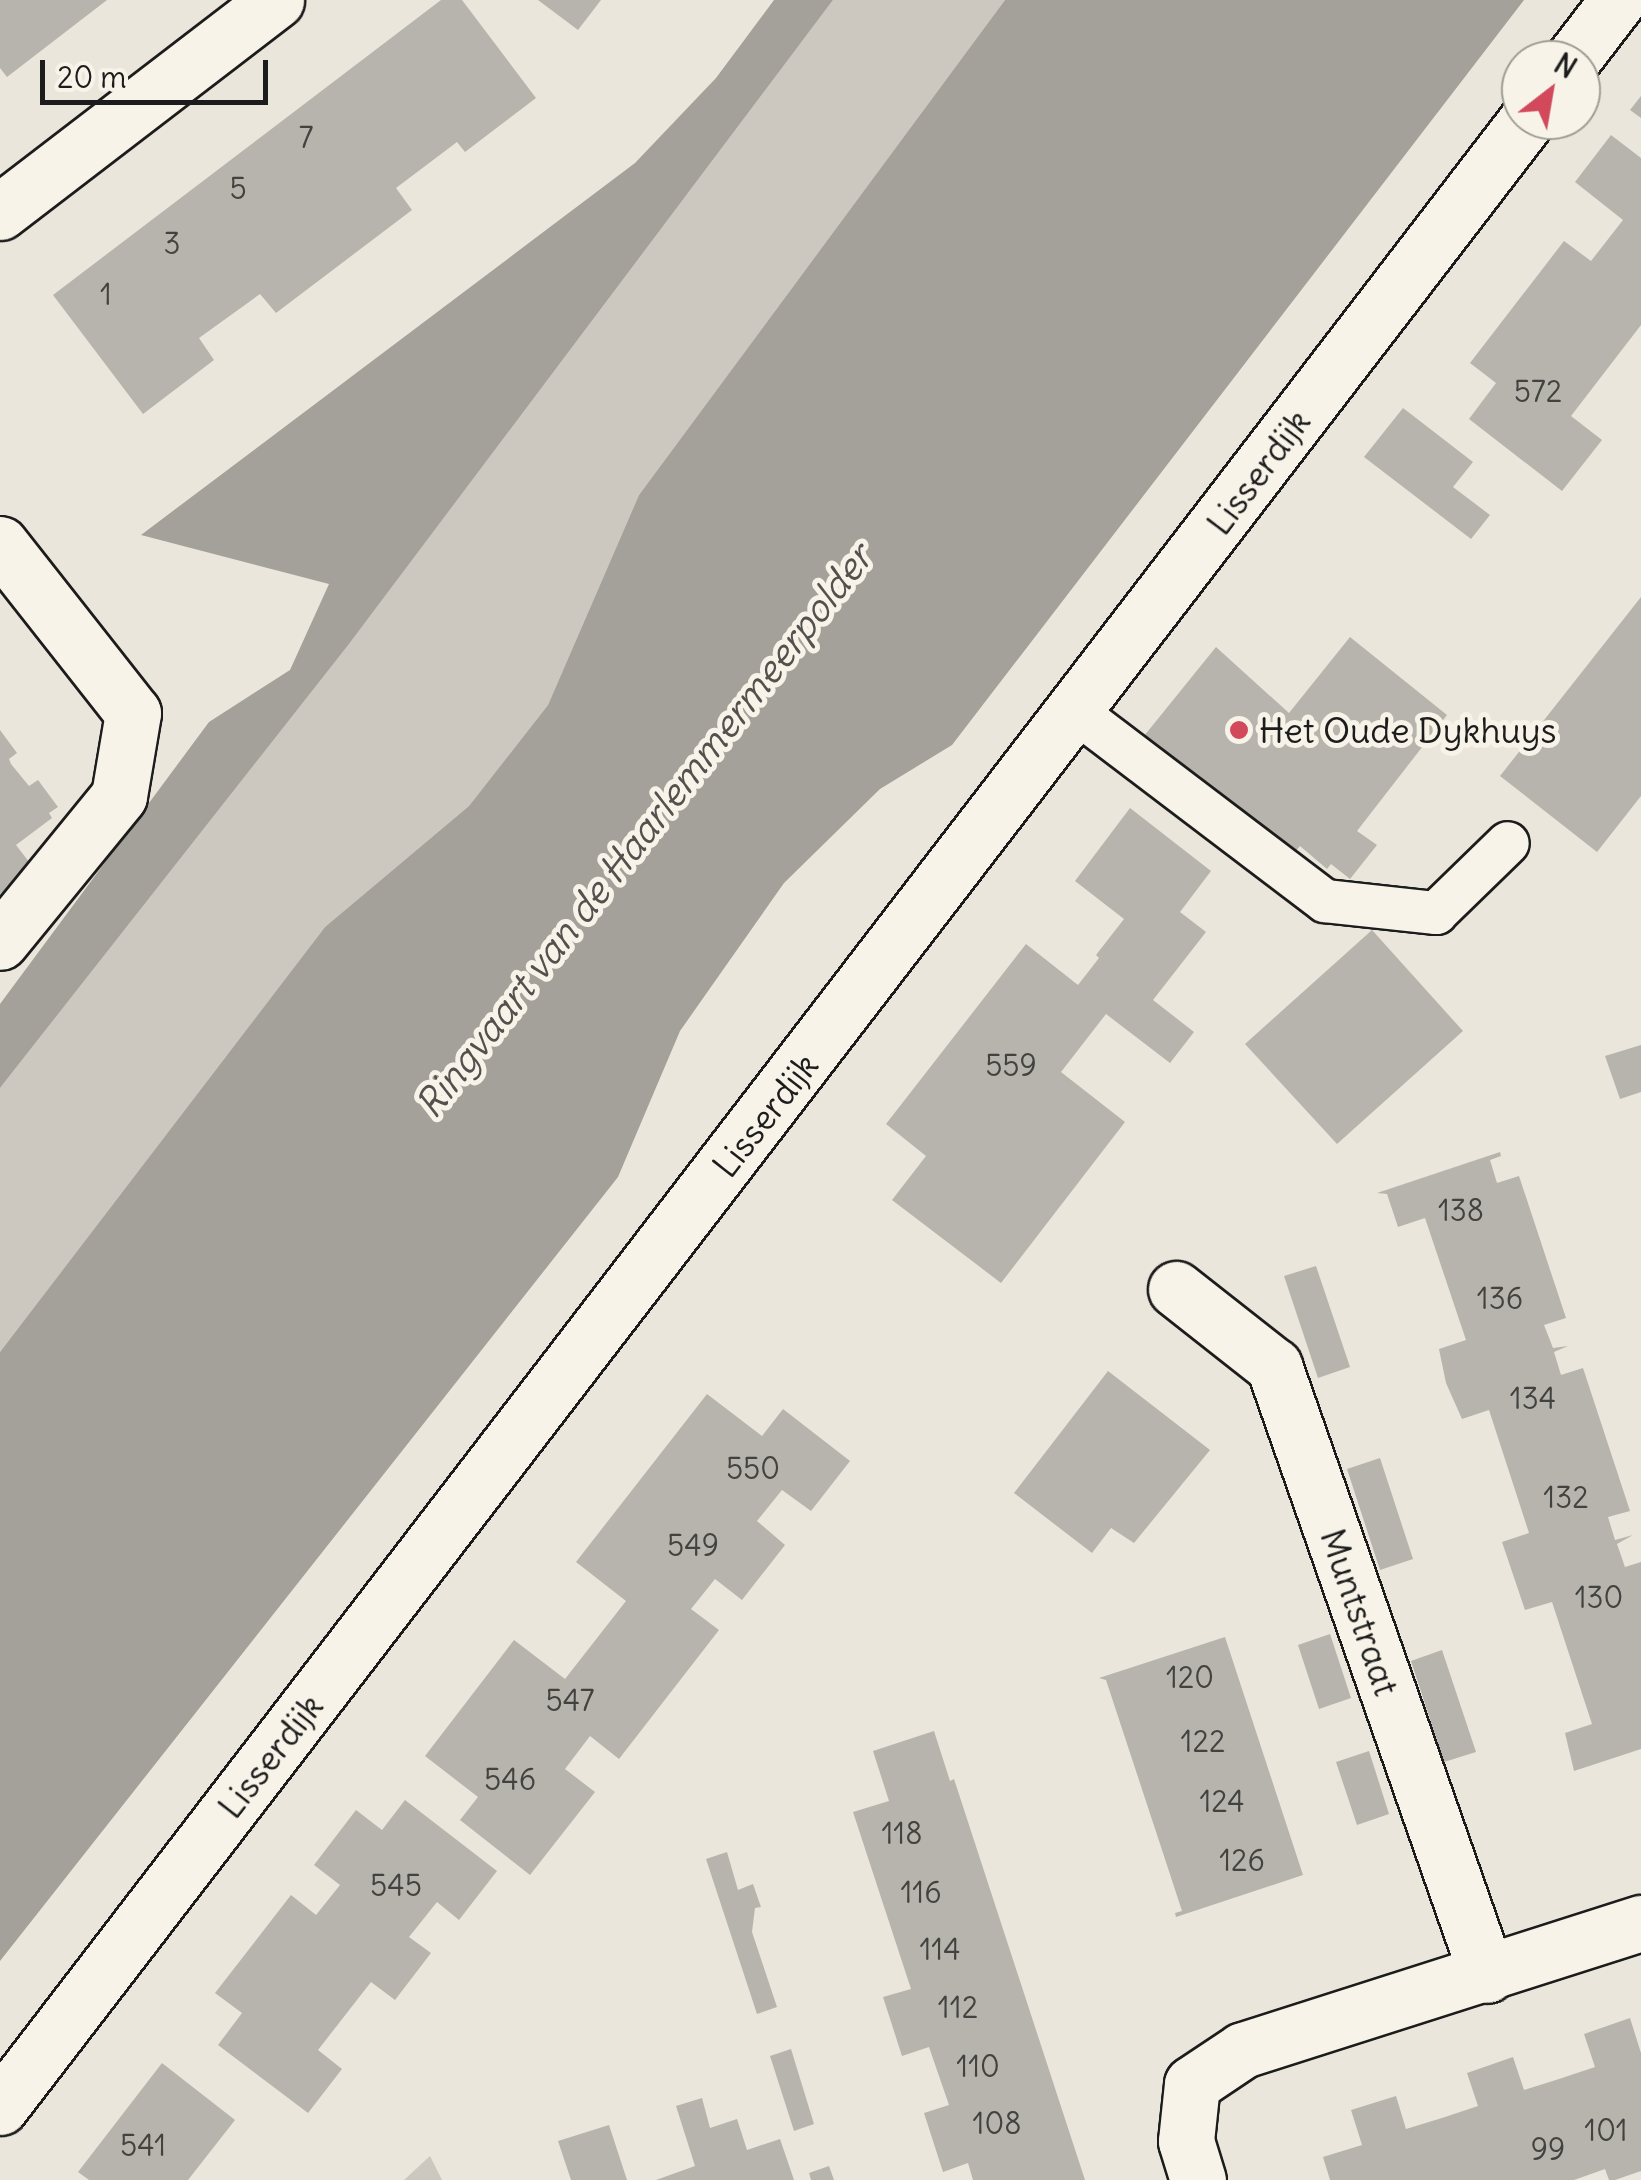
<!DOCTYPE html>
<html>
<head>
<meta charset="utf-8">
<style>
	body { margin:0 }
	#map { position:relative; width:1641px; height:2180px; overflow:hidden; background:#eae6dc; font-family:Delius,sans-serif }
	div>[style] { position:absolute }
	.green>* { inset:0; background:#ccc8c0 }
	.water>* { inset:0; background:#a3a19a }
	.building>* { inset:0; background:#b6b4ac }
	.roads { filter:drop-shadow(2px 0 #1c1c1c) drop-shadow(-2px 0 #1c1c1c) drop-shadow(0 2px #1c1c1c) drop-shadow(0 -2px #1c1c1c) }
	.lane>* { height:42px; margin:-21px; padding:0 21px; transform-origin:21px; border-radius:21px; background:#f7f3e8 }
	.street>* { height:55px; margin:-27.5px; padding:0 27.5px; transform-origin:27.5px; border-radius:27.5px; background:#f7f3e8 }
	.secondary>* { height:55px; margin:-27.5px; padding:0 27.5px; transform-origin:27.5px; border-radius:27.5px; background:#f7f3e8 }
	.dots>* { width:28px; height:28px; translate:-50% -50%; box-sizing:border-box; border:5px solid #f7f3e8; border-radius:50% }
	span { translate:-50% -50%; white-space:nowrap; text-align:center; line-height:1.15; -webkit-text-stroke:10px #f7f3e8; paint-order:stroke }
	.number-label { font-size:30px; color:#424240 }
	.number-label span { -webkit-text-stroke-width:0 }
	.street-label { font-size:35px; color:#1c1c1c }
	.poi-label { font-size:35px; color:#1c1c1c }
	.left { translate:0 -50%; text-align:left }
	.water-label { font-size:38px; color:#52514e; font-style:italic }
	.north { position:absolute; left:1501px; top:40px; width:100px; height:100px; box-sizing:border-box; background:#f7f3e8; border:2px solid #9f9d96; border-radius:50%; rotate:31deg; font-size:28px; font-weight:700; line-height:40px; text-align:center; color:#1c1c1c }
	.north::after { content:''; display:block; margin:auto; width:35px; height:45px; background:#d1495b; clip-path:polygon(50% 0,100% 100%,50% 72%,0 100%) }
	.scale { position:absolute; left:40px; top:60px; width:228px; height:45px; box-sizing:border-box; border:5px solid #1c1c1c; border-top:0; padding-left:12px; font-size:30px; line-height:35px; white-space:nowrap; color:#1c1c1c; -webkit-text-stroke:8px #f7f3e8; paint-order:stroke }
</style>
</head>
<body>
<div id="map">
	<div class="green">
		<div style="clip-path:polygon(833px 0,1005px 0,639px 495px,548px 705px,469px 806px,325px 927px,0 1352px,0 1088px,349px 644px)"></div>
		<div style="clip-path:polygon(430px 2156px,442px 2180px,404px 2180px)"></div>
	</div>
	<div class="water">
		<div style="clip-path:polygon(774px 0,833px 0,349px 644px,0 1088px,0 1004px,209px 722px,290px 670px,329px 584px,141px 535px,635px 163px,716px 78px)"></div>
		<div style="clip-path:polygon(1005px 0,1524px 0,952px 745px,880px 789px,784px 883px,680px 1031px,618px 1177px,0 1961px,0 1352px,325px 927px,469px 806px,548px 705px,639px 495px)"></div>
	</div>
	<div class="building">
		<div style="clip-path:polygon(0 0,107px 0,7px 77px,0 68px)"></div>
		<div style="clip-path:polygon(441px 0,462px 0,536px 98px,465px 152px,457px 142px,396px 188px,412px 210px,276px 313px,260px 294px,199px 338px,214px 360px,143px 414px,53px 295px)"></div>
		<div style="clip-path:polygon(538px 0,601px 0,578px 30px)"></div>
		<div style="clip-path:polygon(1641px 96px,1641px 118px,1630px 110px)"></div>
		<div style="clip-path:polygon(1611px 135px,1641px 158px,1641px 325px,1571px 416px,1602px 440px,1562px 491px,1469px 419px,1496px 383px,1470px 363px,1564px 241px,1591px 261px,1623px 220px,1575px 182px)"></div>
		<div style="clip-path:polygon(1403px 408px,1473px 462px,1453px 487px,1490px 515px,1471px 539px,1364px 457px)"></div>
		<div style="clip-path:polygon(1641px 597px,1641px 796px,1597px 852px,1500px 776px)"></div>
		<div style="clip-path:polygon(1350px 637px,1447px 715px,1357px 831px,1377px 845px,1350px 879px,1331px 864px,1327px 869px,1300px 846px,1295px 852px,1144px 736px,1216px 647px,1289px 713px)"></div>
		<div style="clip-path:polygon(0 730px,17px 753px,9px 759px,11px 764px,29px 786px,38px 780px,58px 807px,49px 813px,52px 818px,16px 845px,33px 867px,0 894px)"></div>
		<div style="clip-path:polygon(1130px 808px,1211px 871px,1180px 912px,1206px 932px,1153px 1000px,1194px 1032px,1170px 1063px,1106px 1014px,1061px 1072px,1125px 1122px,1001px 1283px,892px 1200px,926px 1156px,886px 1124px,1026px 944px,1078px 985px,1099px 958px,1096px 955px,1124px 919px,1075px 881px)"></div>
		<div style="clip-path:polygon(1372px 930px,1463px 1031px,1337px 1144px,1245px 1044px)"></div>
		<div style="clip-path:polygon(1641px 1045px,1641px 1092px,1620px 1099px,1605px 1056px)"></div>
		<div style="clip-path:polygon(1500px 1152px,1501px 1156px,1490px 1160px,1497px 1183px,1519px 1176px,1566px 1318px,1544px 1325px,1553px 1348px,1568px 1346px,1554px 1352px,1561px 1375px,1583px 1368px,1630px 1511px,1608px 1517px,1615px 1540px,1633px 1535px,1617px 1544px,1625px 1567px,1641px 1562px,1641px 1749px,1574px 1771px,1565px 1733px,1592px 1724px,1552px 1602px,1525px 1610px,1502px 1542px,1529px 1533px,1489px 1410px,1462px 1419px,1446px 1383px,1439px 1349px,1466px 1340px,1425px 1218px,1398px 1227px,1387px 1194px,1377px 1193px)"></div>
		<div style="clip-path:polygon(1316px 1266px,1350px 1367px,1318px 1378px,1284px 1276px)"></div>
		<div style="clip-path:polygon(1108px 1371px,1210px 1450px,1134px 1543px,1111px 1528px,1092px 1553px,1014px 1493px)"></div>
		<div style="clip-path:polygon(707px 1394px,762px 1436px,783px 1409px,850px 1461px,811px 1511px,782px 1490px,757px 1521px,785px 1545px,742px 1600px,715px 1579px,691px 1609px,719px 1630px,619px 1759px,590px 1736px,565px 1769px,595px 1792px,530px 1875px,460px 1820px,478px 1797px,425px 1756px,514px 1640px,565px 1679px,626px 1601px,576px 1562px)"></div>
		<div style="clip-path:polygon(1380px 1458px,1413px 1559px,1380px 1570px,1347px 1469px)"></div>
		<div style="clip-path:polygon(1330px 1634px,1351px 1698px,1319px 1709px,1298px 1645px)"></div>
		<div style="clip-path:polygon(1225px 1637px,1303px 1875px,1176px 1917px,1175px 1913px,1182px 1911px,1163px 1853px,1106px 1680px,1099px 1678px)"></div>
		<div style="clip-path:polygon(1442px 1650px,1476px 1752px,1444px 1762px,1411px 1661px)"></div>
		<div style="clip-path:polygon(934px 1731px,950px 1781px,954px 1779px,1085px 2180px,973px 2180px,968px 2163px,943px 2172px,924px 2113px,949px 2105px,929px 2047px,902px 2056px,883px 1997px,911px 1989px,853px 1812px,889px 1801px,873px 1751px)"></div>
		<div style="clip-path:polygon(1369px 1751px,1389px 1814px,1357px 1825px,1336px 1762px)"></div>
		<div style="clip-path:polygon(405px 1800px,497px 1871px,459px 1920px,437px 1902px,409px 1937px,431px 1953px,395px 2000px,371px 1982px,318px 2050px,342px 2069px,308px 2113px,218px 2045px,242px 2013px,215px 1993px,291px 1895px,316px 1915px,340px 1885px,314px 1865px,356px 1810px,382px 1830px)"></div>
		<div style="clip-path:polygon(727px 1852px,738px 1890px,753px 1884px,761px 1907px,755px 1908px,752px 1932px,777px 2007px,757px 2014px,706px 1859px)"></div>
		<div style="clip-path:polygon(1630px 2018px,1641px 2053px,1641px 2171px,1615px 2180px,1609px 2180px,1605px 2169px,1574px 2180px,1330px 2180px,1323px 2157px,1362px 2145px,1351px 2110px,1396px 2096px,1406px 2129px,1442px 2118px,1478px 2106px,1467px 2073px,1513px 2057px,1524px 2090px,1559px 2079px,1595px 2067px,1584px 2034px)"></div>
		<div style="clip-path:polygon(791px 2049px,814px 2124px,794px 2131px,770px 2056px)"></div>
		<div style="clip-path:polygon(162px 2063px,235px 2120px,188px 2180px,89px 2180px,78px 2172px)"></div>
		<div style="clip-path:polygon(702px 2098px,710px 2128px,737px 2119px,747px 2150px,780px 2139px,794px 2180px,656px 2180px,695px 2166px,676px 2106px)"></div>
		<div style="clip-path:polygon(609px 2125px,627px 2180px,571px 2180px,558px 2141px)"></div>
		<div style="clip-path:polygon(829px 2166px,834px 2180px,811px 2180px,809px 2173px)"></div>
	</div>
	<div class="roads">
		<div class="lane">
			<div style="left:1076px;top:712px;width:313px;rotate:37.2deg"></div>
			<div style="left:1325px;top:901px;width:112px;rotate:6.2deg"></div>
			<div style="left:1436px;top:913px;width:100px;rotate:-44.2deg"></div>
		</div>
		<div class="street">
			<div style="left:0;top:212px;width:348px;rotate:-37.5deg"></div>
			<div style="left:0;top:544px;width:215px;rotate:51.8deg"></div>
			<div style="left:133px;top:713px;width:84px;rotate:99.6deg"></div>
			<div style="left:119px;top:796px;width:188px;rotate:129.2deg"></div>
			<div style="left:1176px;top:1289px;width:125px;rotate:38.2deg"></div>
			<div style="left:1274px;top:1366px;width:645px;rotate:70.72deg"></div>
			<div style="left:1198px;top:2180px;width:41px;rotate:-107.1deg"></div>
			<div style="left:1186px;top:2141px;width:57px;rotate:-84deg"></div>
			<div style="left:1192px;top:2084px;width:61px;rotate:-33.7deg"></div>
			<div style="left:1243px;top:2050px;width:418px;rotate:-17.7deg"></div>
		</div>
		<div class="secondary">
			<div style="left:1572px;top:60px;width:76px;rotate:-52.5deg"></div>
			<div style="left:0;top:2107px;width:2506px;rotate:-52.46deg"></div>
		</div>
	</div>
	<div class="dots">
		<div style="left:1239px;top:730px;background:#d1495b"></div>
	</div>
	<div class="number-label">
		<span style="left:306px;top:137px">7</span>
		<span style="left:238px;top:188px">5</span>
		<span style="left:172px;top:243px">3</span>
		<span style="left:106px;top:294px">1</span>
		<span style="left:1538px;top:391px">572</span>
		<span style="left:1011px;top:1065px">559</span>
		<span style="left:1461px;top:1210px">138</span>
		<span style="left:1500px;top:1298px">136</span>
		<span style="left:1533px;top:1398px">134</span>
		<span style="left:753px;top:1468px">550</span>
		<span style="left:1566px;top:1497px">132</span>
		<span style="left:693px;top:1545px">549</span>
		<span style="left:1599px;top:1597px">130</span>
		<span style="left:1190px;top:1677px">120</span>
		<span style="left:570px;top:1700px">547</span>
		<span style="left:1203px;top:1741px">122</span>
		<span style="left:510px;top:1779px">546</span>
		<span style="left:1222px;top:1801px">124</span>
		<span style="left:902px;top:1833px">118</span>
		<span style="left:1242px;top:1860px">126</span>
		<span style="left:396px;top:1885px">545</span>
		<span style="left:921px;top:1892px">116</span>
		<span style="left:940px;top:1949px">114</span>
		<span style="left:958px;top:2007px">112</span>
		<span style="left:978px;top:2066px">110</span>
		<span style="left:997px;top:2123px">108</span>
		<span style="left:1606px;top:2130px">101</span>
		<span style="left:143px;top:2145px">541</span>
		<span style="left:1548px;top:2149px">99</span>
	</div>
	<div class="street-label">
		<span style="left:1258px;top:472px;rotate:-53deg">Lisserdijk</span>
		<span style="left:765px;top:1115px;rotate:-52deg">Lisserdijk</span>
		<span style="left:1360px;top:1612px;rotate:71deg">Muntstraat</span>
		<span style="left:270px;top:1756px;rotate:-52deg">Lisserdijk</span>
	</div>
	<div class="poi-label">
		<span class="left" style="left:1259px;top:730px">Het Oude Dykhuys</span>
	</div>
	<div class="water-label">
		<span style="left:644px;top:831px;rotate:-52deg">Ringvaart van de Haarlemmermeerpolder</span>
	</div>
	<div class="north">N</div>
	<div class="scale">20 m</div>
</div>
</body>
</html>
